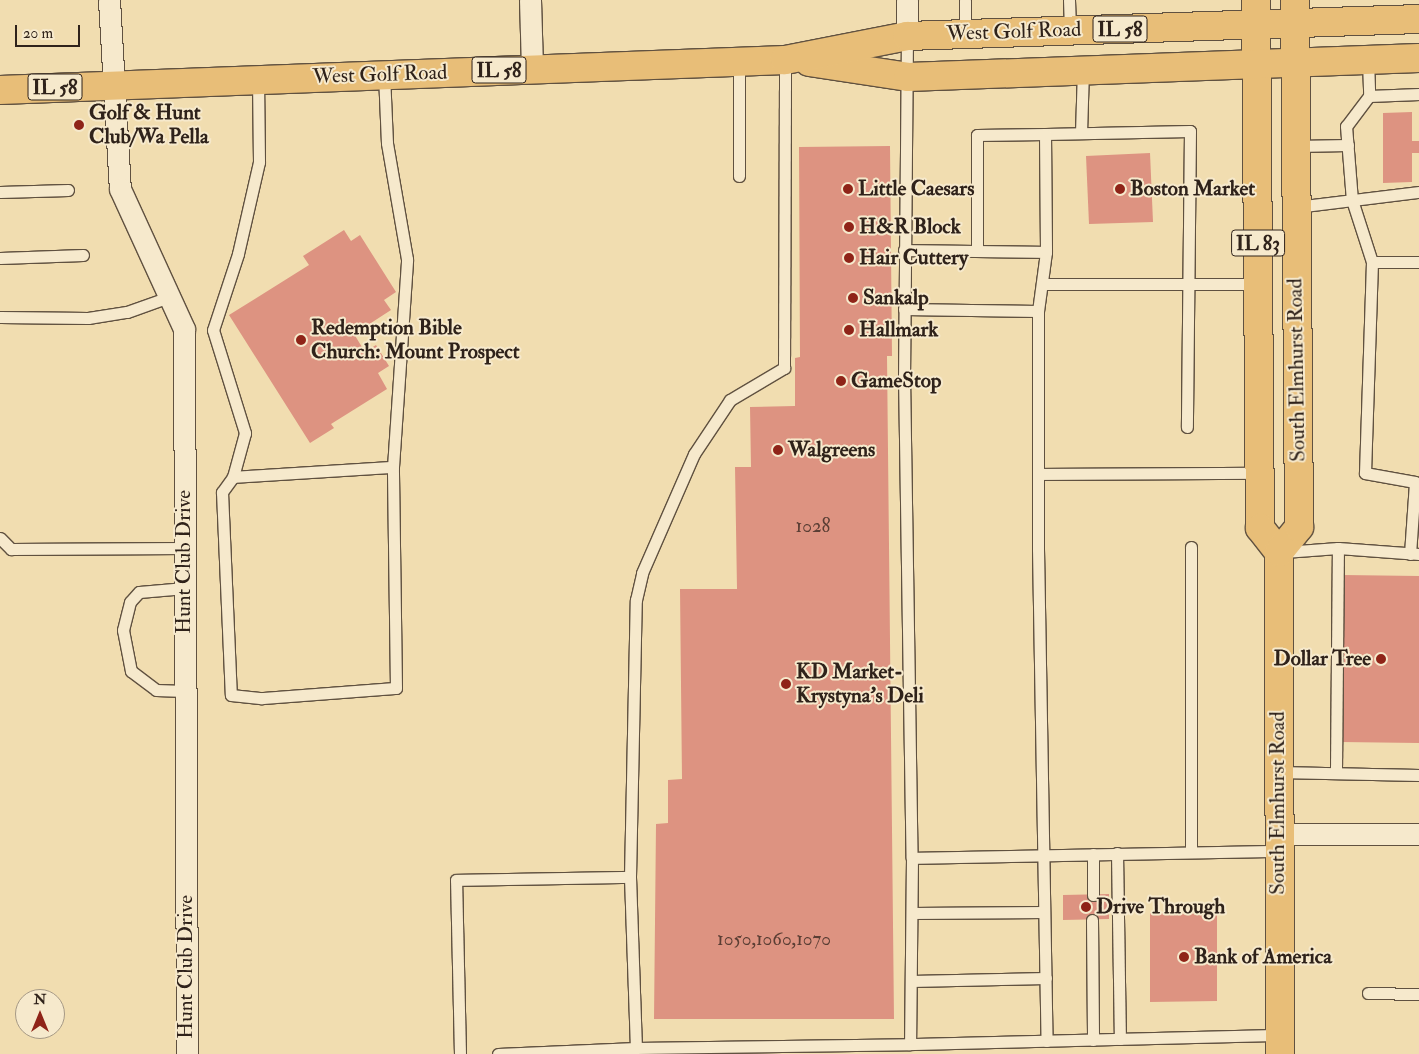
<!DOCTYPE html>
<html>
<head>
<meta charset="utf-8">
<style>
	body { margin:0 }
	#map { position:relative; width:1419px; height:1054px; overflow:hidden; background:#f1ddb0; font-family:"IM FELL Double Pica",serif }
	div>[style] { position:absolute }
	.building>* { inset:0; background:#dd9381 }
	.roads { filter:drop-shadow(1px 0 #605140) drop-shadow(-1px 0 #605140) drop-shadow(0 1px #605140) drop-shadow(0 -1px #605140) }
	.lane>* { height:11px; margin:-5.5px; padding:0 5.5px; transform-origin:5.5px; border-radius:5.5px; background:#f6e9cc }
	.street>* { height:21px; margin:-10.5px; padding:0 10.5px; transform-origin:10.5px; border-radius:10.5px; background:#f6e9cc }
	.primary>* { height:28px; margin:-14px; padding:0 14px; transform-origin:14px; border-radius:14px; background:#e8be78 }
	.dots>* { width:14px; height:14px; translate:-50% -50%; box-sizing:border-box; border:2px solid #f6e9cc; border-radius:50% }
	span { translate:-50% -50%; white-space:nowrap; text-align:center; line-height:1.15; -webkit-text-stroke:4px #f6e9cc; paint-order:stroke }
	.number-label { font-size:19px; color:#5a3e34 }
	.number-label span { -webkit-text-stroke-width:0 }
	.shield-label span { padding:1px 4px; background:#f6e9cc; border:1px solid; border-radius:4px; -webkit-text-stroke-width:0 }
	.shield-label { font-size:20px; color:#2f221a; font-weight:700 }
	.street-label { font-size:21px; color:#2f221a }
	.poi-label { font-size:21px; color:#2f221a; font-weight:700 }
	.left { translate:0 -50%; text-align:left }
	.right { translate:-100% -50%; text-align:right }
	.north { position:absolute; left:15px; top:989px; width:50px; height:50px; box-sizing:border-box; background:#f6e9cc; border:1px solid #a69985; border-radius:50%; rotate:0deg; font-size:14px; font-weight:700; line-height:20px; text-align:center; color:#2f221a }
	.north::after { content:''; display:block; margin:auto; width:18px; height:22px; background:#8f2418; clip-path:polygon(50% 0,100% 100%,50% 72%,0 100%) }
	.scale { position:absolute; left:15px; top:25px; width:65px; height:22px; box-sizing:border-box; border:2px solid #2f221a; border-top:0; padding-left:6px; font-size:15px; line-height:18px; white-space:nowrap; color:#2f221a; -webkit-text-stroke:4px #f6e9cc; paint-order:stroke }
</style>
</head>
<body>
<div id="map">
	<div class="building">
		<div style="clip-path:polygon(1412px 112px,1412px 141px,1419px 141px,1419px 153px,1412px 153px,1412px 182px,1383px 183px,1383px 113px)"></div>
		<div style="clip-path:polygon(890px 146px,892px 356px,887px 356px,894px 1019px,654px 1019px,656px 824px,668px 823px,668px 780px,682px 779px,680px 589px,737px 589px,735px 467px,751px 467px,750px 407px,795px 406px,795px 358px,800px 357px,799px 147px)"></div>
		<div style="clip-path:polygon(1150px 153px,1153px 222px,1089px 224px,1086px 156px)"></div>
		<div style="clip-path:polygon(344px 230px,351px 241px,360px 235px,396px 292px,384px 300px,391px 310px,354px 334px,365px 352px,376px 345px,389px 366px,378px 373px,387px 389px,331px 424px,334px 428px,310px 443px,229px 315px,309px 265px,303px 256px)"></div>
		<div style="clip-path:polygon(1343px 575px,1419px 576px,1419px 743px,1341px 742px)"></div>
		<div style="clip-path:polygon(1109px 894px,1109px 919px,1063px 920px,1063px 895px)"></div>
		<div style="clip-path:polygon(1150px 913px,1217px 913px,1217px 1001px,1150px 1002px)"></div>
	</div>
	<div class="roads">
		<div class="lane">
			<div style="left:965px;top:0;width:34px;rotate:90deg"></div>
			<div style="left:1069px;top:0;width:31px;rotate:88deg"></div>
			<div style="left:907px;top:36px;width:339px;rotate:90.5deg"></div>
			<div style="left:904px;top:375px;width:483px;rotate:89.1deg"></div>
			<div style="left:912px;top:858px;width:186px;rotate:90.6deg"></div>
			<div style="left:910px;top:1044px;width:369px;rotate:-1.4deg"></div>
			<div style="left:1368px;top:60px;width:36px;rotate:88deg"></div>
			<div style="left:1369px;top:96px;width:50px;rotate:-2.3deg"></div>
			<div style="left:739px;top:62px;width:114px;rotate:90deg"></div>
			<div style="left:258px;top:79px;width:83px;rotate:89.3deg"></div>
			<div style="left:259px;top:162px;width:94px;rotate:102.9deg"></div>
			<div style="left:238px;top:254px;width:80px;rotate:108.2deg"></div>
			<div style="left:213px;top:330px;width:108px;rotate:72.7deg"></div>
			<div style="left:245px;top:433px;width:46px;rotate:105.3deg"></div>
			<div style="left:233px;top:477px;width:19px;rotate:126deg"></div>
			<div style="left:222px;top:492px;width:203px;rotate:87.5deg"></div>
			<div style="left:231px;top:695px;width:31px;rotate:6deg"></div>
			<div style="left:262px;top:698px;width:134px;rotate:-4.3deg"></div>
			<div style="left:396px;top:688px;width:221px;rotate:-90.8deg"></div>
			<div style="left:393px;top:467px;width:208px;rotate:-86.1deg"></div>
			<div style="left:407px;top:259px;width:118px;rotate:-99.8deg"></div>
			<div style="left:387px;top:143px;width:68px;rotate:-92.5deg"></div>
			<div style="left:1369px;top:96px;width:38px;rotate:127deg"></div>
			<div style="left:1346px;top:126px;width:74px;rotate:85.4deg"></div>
			<div style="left:1352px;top:200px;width:65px;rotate:72.1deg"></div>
			<div style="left:1081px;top:133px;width:62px;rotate:-88.2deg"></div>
			<div style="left:1045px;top:134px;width:145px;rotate:-1.2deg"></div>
			<div style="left:1190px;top:131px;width:296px;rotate:90.6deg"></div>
			<div style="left:1296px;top:146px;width:52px;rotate:-1.1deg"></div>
			<div style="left:0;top:192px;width:68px;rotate:-1.7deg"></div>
			<div style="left:1296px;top:207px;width:124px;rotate:-7deg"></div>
			<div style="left:904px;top:250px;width:142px;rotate:0.8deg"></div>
			<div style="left:977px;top:251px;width:116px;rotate:-90deg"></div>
			<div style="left:977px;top:135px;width:68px;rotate:-0.8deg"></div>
			<div style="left:1045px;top:134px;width:118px;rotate:89.5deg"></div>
			<div style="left:1046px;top:252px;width:60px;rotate:97.7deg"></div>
			<div style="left:1038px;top:311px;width:238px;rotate:90deg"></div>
			<div style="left:1038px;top:549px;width:492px;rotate:89deg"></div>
			<div style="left:0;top:258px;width:83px;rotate:-2.1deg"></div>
			<div style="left:1045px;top:284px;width:213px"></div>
			<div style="left:904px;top:309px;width:134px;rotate:0.9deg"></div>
			<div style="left:0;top:317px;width:88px;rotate:0.7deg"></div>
			<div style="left:88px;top:318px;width:39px;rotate:-9deg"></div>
			<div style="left:127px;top:312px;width:45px;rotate:-19.7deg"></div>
			<div style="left:1039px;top:474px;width:221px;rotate:-0.3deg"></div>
			<div style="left:233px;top:477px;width:160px;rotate:-3.6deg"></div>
			<div style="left:0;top:538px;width:16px;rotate:45deg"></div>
			<div style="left:11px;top:549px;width:173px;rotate:-0.3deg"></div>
			<div style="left:1191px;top:547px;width:305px;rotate:90deg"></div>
			<div style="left:1284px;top:552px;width:54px;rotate:-4.2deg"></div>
			<div style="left:1338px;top:548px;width:81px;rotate:4.2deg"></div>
			<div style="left:1410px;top:554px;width:72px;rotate:-86deg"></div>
			<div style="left:1415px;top:482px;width:51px;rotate:-169.8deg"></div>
			<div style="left:1365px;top:473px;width:211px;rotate:-88.1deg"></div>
			<div style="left:1372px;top:262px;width:47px"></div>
			<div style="left:185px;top:588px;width:46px;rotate:175deg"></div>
			<div style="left:139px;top:592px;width:13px;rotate:132deg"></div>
			<div style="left:130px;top:602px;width:29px;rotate:104deg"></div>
			<div style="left:123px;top:630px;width:42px;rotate:79deg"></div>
			<div style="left:131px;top:671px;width:31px;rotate:37deg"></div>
			<div style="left:156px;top:690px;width:29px;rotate:2deg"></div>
			<div style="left:1336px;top:770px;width:222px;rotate:-89.5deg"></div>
			<div style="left:1278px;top:772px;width:141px;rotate:1.2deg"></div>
			<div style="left:1117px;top:853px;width:186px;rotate:89.1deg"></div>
			<div style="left:912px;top:858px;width:366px;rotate:-1.1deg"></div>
			<div style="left:630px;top:877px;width:277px;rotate:-88.8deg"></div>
			<div style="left:636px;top:600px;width:28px;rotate:-77deg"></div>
			<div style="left:642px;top:573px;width:130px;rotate:-66.4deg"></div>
			<div style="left:694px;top:454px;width:65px;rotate:-56.3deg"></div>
			<div style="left:730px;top:400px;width:63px;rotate:-30.7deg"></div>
			<div style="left:784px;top:368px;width:308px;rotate:-89.8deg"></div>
			<div style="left:1093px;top:895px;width:41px;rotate:-90deg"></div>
			<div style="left:912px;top:913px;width:132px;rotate:-0.4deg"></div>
			<div style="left:1092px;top:920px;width:120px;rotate:89.5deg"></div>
			<div style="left:911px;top:981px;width:135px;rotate:-1.3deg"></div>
			<div style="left:1368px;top:993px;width:51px;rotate:1.1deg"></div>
			<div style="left:460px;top:1054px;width:174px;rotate:-91.3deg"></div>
			<div style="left:456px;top:880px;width:174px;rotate:-1deg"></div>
			<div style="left:630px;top:877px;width:171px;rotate:88deg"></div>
			<div style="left:636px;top:1048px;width:274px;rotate:-0.8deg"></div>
			<div style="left:498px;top:1054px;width:138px;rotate:-2.5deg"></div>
		</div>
		<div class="street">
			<div style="left:109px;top:0;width:189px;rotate:86.7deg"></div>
			<div style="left:120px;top:189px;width:154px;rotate:65.4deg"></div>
			<div style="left:184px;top:329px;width:725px;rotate:89.76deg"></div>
			<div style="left:530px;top:0;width:69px;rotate:88.3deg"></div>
			<div style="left:907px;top:0;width:36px;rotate:90deg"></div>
			<div style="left:1278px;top:834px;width:141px"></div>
		</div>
		<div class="primary">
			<div style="left:1256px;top:0;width:528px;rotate:89.57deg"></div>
			<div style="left:1260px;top:528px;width:31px;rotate:52deg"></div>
			<div style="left:1279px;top:552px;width:502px;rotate:89.89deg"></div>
			<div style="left:809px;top:62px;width:100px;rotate:8.6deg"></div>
			<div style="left:908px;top:77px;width:511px;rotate:-2.13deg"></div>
			<div style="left:0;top:90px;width:786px;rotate:-2.19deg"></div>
			<div style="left:785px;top:60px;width:124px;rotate:-11.1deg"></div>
			<div style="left:907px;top:36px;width:512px;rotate:-1.9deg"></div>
			<div style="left:1279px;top:552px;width:32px;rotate:-51deg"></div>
			<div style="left:1299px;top:527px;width:527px;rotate:-90.43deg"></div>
		</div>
	</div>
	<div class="dots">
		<div style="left:79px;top:125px;background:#8f2418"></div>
		<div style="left:848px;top:189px;background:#8f2418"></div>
		<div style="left:1120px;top:189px;background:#8f2418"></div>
		<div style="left:849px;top:227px;background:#8f2418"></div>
		<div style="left:849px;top:258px;background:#8f2418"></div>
		<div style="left:853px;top:298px;background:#8f2418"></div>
		<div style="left:849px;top:330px;background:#8f2418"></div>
		<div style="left:301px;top:340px;background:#8f2418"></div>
		<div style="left:841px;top:381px;background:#8f2418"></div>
		<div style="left:778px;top:450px;background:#8f2418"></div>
		<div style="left:1381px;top:659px;background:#8f2418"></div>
		<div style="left:786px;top:684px;background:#8f2418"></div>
		<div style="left:1086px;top:907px;background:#8f2418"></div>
		<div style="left:1184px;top:957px;background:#8f2418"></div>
	</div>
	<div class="number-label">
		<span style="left:813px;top:527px">1028</span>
		<span style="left:774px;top:940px">1050,1060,1070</span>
	</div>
	<div class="shield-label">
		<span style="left:1120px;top:29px">IL 58</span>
		<span style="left:499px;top:70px">IL 58</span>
		<span style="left:55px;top:87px">IL 58</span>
		<span style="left:1258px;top:243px">IL 83</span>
	</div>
	<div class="street-label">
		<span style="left:1014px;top:32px;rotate:-2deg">West Golf Road</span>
		<span style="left:380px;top:75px;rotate:-2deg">West Golf Road</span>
		<span style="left:1297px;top:370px;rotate:-91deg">South Elmhurst Road</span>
		<span style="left:184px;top:562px;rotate:-90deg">Hunt Club Drive</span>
		<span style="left:1278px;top:803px;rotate:-90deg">South Elmhurst Road</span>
		<span style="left:186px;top:967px;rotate:-90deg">Hunt Club Drive</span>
	</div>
	<div class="poi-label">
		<span class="left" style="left:89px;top:125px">Golf &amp; Hunt<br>Club/Wa Pella</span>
		<span class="left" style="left:858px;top:189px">Little Caesars</span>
		<span class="left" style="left:1130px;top:189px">Boston Market</span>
		<span class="left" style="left:859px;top:227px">H&amp;R Block</span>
		<span class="left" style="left:859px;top:258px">Hair Cuttery</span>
		<span class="left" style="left:863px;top:298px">Sankalp</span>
		<span class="left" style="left:311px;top:340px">Redemption Bible<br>Church: Mount Prospect</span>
		<span class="left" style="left:859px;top:330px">Hallmark</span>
		<span class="left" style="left:851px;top:381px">GameStop</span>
		<span class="left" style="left:788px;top:450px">Walgreens</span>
		<span class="right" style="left:1371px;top:659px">Dollar Tree</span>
		<span class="left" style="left:796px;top:684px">KD Market-<br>Krystyna's Deli</span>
		<span class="left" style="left:1096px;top:907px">Drive Through</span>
		<span class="left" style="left:1194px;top:957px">Bank of America</span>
	</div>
	<div class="north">N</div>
	<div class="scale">20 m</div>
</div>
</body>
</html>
